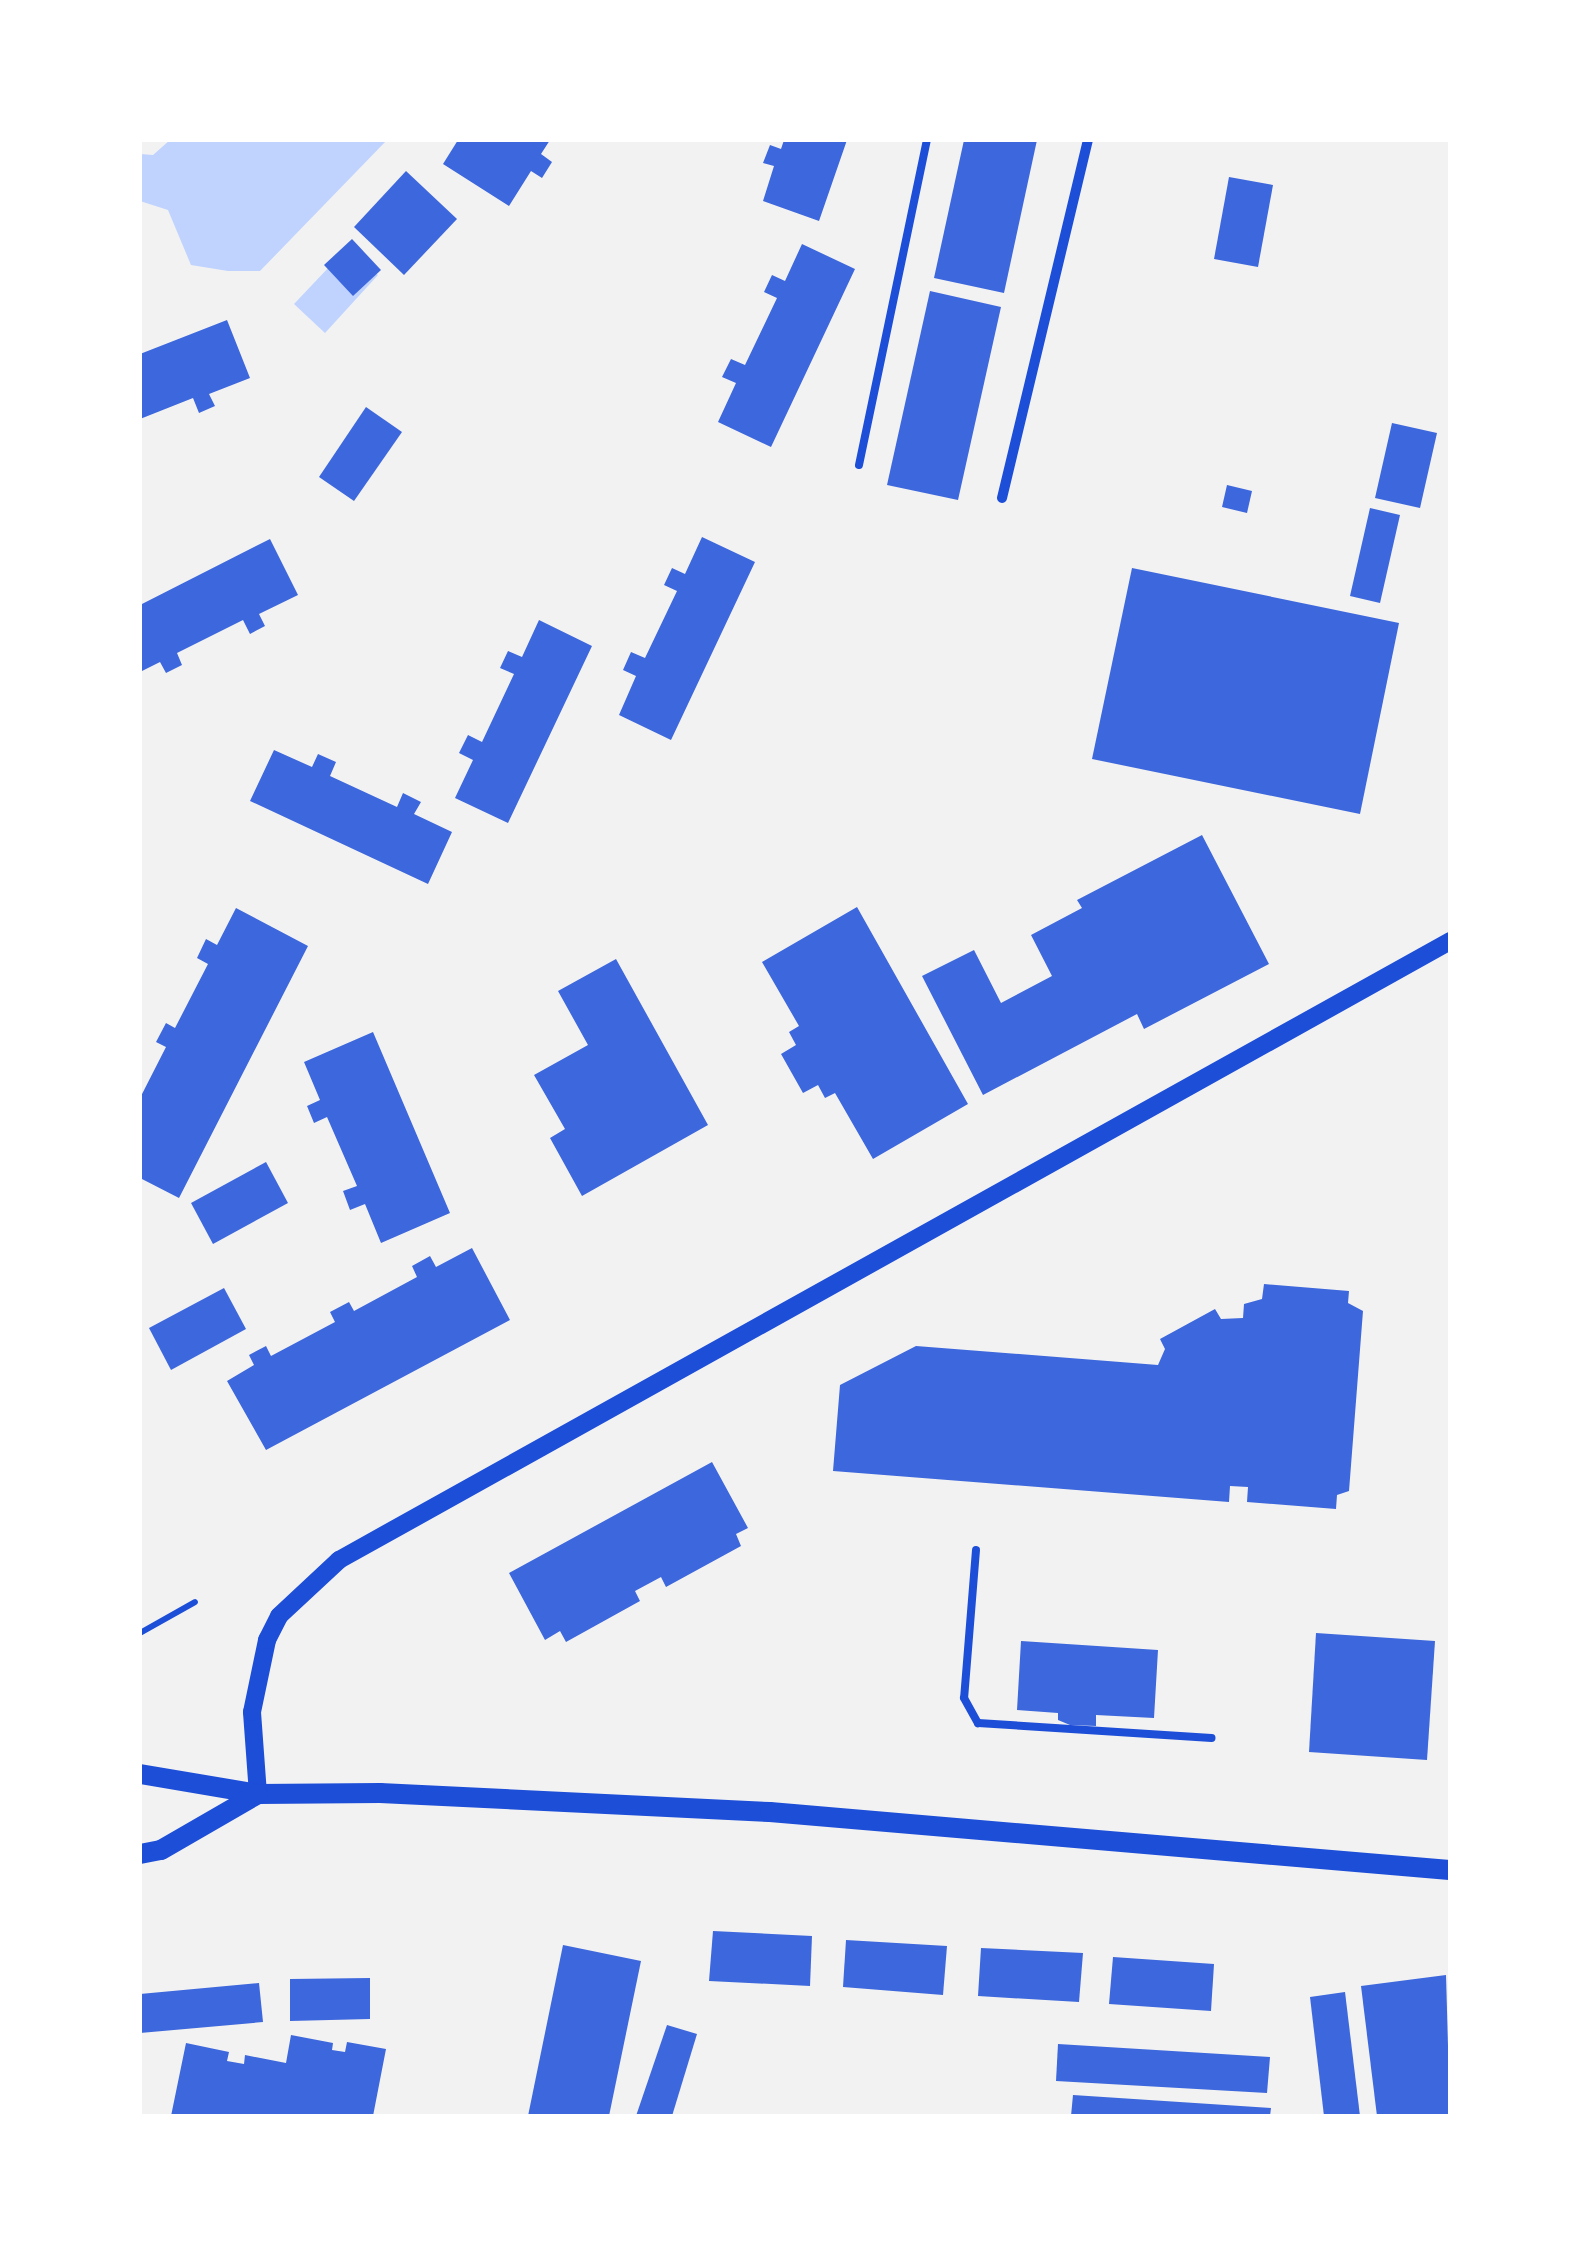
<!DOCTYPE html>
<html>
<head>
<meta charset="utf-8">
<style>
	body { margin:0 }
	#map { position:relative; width:1590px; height:2256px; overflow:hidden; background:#f2f2f2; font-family:Ubuntu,sans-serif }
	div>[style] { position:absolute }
	.water>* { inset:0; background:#bfd3fe }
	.building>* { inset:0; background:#3d67dc }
	.path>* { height:6px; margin:-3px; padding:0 3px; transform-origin:3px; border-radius:3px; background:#1d4ed8 }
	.service>* { height:8px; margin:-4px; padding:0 4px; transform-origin:4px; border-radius:4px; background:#1d4ed8 }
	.minor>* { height:10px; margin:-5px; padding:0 5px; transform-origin:5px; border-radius:5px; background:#1d4ed8 }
	.tertiary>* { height:18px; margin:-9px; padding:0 9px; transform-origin:9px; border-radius:9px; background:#1d4ed8 }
	.secondary>* { height:20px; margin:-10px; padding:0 10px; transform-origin:10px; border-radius:10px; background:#1d4ed8 }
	span { translate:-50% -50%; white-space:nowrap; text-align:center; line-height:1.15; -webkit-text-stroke:10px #fff; paint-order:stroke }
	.frame { position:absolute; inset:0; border:142px solid #fff; pointer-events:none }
</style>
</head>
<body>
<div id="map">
	<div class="water">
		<div style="clip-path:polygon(170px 140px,387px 140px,260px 271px,228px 271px,191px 265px,168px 210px,140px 201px,140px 154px,153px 155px)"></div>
		<div style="clip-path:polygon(348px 247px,378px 275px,325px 333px,294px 304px)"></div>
	</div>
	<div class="building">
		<div style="clip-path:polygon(458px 140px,550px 140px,541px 154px,552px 162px,542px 178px,531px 171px,509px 206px,443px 164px)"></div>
		<div style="clip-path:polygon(784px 140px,847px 140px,819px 221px,763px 201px,774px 166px,763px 163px,770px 145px,781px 149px)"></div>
		<div style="clip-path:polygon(964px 140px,1037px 140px,1004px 293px,934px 278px)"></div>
		<div style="clip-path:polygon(406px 171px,457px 219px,404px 275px,354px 227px)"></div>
		<div style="clip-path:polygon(1229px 177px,1273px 185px,1258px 267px,1214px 259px)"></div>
		<div style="clip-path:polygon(352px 239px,381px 270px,353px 296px,324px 265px)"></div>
		<div style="clip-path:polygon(802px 244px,855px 269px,771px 447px,718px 422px,736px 383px,722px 377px,731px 359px,745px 365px,777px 298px,764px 292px,772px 275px,785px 281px)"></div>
		<div style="clip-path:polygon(930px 291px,1001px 307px,958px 500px,887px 485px)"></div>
		<div style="clip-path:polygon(227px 320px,250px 378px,209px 394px,215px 406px,199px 413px,193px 398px,140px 419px,140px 354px)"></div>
		<div style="clip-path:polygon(366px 407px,402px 432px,354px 501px,319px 477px)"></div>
		<div style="clip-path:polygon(1392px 423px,1437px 433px,1420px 508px,1375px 498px)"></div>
		<div style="clip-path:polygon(1227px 485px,1252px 491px,1247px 513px,1222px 507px)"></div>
		<div style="clip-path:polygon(1370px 508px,1400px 515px,1380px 603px,1350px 596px)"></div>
		<div style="clip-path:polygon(702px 537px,755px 562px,671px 740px,619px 715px,636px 676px,623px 670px,631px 652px,645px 658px,677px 591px,664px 585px,672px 568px,685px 574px)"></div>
		<div style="clip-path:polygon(270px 539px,298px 595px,259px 614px,265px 626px,250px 634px,243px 620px,177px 653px,182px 665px,166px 673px,160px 662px,140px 672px,140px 605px)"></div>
		<div style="clip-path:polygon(1132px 568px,1399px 623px,1360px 814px,1092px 759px)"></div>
		<div style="clip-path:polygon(539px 620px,592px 646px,508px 823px,455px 798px,473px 760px,459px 753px,468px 735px,482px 742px,514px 674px,500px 668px,508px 651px,522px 657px)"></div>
		<div style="clip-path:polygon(274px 750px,312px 767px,318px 754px,336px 762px,330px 776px,397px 807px,403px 793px,421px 802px,414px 814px,452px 832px,428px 884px,250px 801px)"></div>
		<div style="clip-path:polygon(1202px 835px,1269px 964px,1144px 1029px,1137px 1014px,983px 1095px,922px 976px,974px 950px,1001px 1003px,1052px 976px,1031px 935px,1082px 908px,1077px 900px)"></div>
		<div style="clip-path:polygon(857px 907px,968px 1104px,873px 1159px,835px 1093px,825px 1098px,818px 1085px,803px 1093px,781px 1054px,796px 1045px,789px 1032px,799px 1026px,762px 962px)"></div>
		<div style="clip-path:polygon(236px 908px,308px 946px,179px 1198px,140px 1178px,140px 1098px,166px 1047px,156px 1042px,166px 1023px,175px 1028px,208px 964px,197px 958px,206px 939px,217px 945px)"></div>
		<div style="clip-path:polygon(616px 959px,708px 1125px,582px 1196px,550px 1138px,565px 1129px,534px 1075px,588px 1045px,558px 991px)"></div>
		<div style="clip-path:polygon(373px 1032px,450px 1213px,381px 1243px,365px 1204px,350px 1210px,343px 1191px,357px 1186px,327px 1117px,314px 1123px,307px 1106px,320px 1100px,304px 1062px)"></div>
		<div style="clip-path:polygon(266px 1162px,288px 1203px,213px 1244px,191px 1203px)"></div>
		<div style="clip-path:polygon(472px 1248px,510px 1320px,266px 1450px,227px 1381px,254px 1365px,249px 1355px,266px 1346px,271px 1356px,335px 1322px,330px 1312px,349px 1302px,354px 1311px,417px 1277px,412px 1266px,430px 1256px,436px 1267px)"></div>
		<div style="clip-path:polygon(1264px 1284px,1349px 1291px,1348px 1303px,1363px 1311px,1349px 1491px,1337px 1495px,1336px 1509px,1247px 1502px,1248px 1487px,1230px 1486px,1229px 1502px,833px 1471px,840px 1385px,916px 1346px,1158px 1365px,1165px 1349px,1160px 1339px,1215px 1309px,1221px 1319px,1243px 1318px,1244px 1304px,1262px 1299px)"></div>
		<div style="clip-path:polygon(224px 1288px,246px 1329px,171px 1370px,149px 1328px)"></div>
		<div style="clip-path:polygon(712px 1462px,748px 1528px,736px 1534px,741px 1546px,666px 1587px,661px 1577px,635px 1591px,640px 1601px,566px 1642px,560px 1631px,545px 1640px,509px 1573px)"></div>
		<div style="clip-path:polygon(1316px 1633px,1435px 1641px,1427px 1760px,1309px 1752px)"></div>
		<div style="clip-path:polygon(1021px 1641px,1158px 1650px,1154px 1718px,1096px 1715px,1096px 1726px,1070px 1725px,1058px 1720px,1058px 1713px,1017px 1710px)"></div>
		<div style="clip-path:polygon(713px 1931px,812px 1936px,810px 1986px,709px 1981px)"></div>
		<div style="clip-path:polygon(846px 1940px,947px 1946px,943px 1995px,843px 1987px)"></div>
		<div style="clip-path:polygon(563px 1945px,641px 1961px,609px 2116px,528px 2116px)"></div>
		<div style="clip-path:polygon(981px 1948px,1083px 1953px,1079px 2002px,978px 1996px)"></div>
		<div style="clip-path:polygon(1113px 1957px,1214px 1964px,1211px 2011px,1109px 2004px)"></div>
		<div style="clip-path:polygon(1446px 1975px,1450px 2116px,1377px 2116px,1361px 1986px)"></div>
		<div style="clip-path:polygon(370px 1978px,370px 2019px,290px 2021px,290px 1979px)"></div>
		<div style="clip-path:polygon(259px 1983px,263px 2022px,140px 2033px,140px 1994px)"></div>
		<div style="clip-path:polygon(1345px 1992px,1360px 2116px,1324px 2116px,1310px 1997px)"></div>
		<div style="clip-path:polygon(667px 2025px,697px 2034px,672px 2116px,636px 2116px)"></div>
		<div style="clip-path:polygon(291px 2035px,333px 2043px,332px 2050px,345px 2052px,347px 2042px,386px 2049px,373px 2116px,171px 2116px,186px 2043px,229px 2052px,227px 2061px,244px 2064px,245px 2055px,286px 2063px)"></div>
		<div style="clip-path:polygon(1058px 2044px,1270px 2057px,1267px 2093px,1056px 2081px)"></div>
		<div style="clip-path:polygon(1073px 2095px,1271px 2108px,1270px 2116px,1071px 2116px)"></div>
	</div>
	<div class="path">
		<div style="left:140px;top:1633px;width:63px;rotate:-29.4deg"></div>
	</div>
	<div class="service">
		<div style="left:859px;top:465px;width:332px;rotate:-78.2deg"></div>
		<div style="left:976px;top:1550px;width:148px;rotate:94.6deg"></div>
		<div style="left:964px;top:1698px;width:29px;rotate:61deg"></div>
		<div style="left:978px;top:1723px;width:234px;rotate:3.7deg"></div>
	</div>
	<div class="minor">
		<div style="left:1002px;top:498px;width:368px;rotate:-76.5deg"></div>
	</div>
	<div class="tertiary">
		<div style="left:258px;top:1794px;width:82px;rotate:-94.2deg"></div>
		<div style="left:252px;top:1712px;width:74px;rotate:-78.2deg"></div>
		<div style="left:267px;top:1640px;width:27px;rotate:-63deg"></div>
		<div style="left:279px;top:1616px;width:82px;rotate:-43deg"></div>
		<div style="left:339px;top:1560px;width:1272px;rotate:-29.12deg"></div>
	</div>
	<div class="secondary">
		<div style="left:140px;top:1774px;width:120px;rotate:9.6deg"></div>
		<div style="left:258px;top:1794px;width:122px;rotate:-0.5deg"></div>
		<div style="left:380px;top:1793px;width:390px;rotate:2.8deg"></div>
		<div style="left:770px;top:1812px;width:682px;rotate:4.88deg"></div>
		<div style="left:140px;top:1854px;width:21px;rotate:-11deg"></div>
		<div style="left:161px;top:1850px;width:112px;rotate:-30deg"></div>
	</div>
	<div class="frame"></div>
</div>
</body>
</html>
